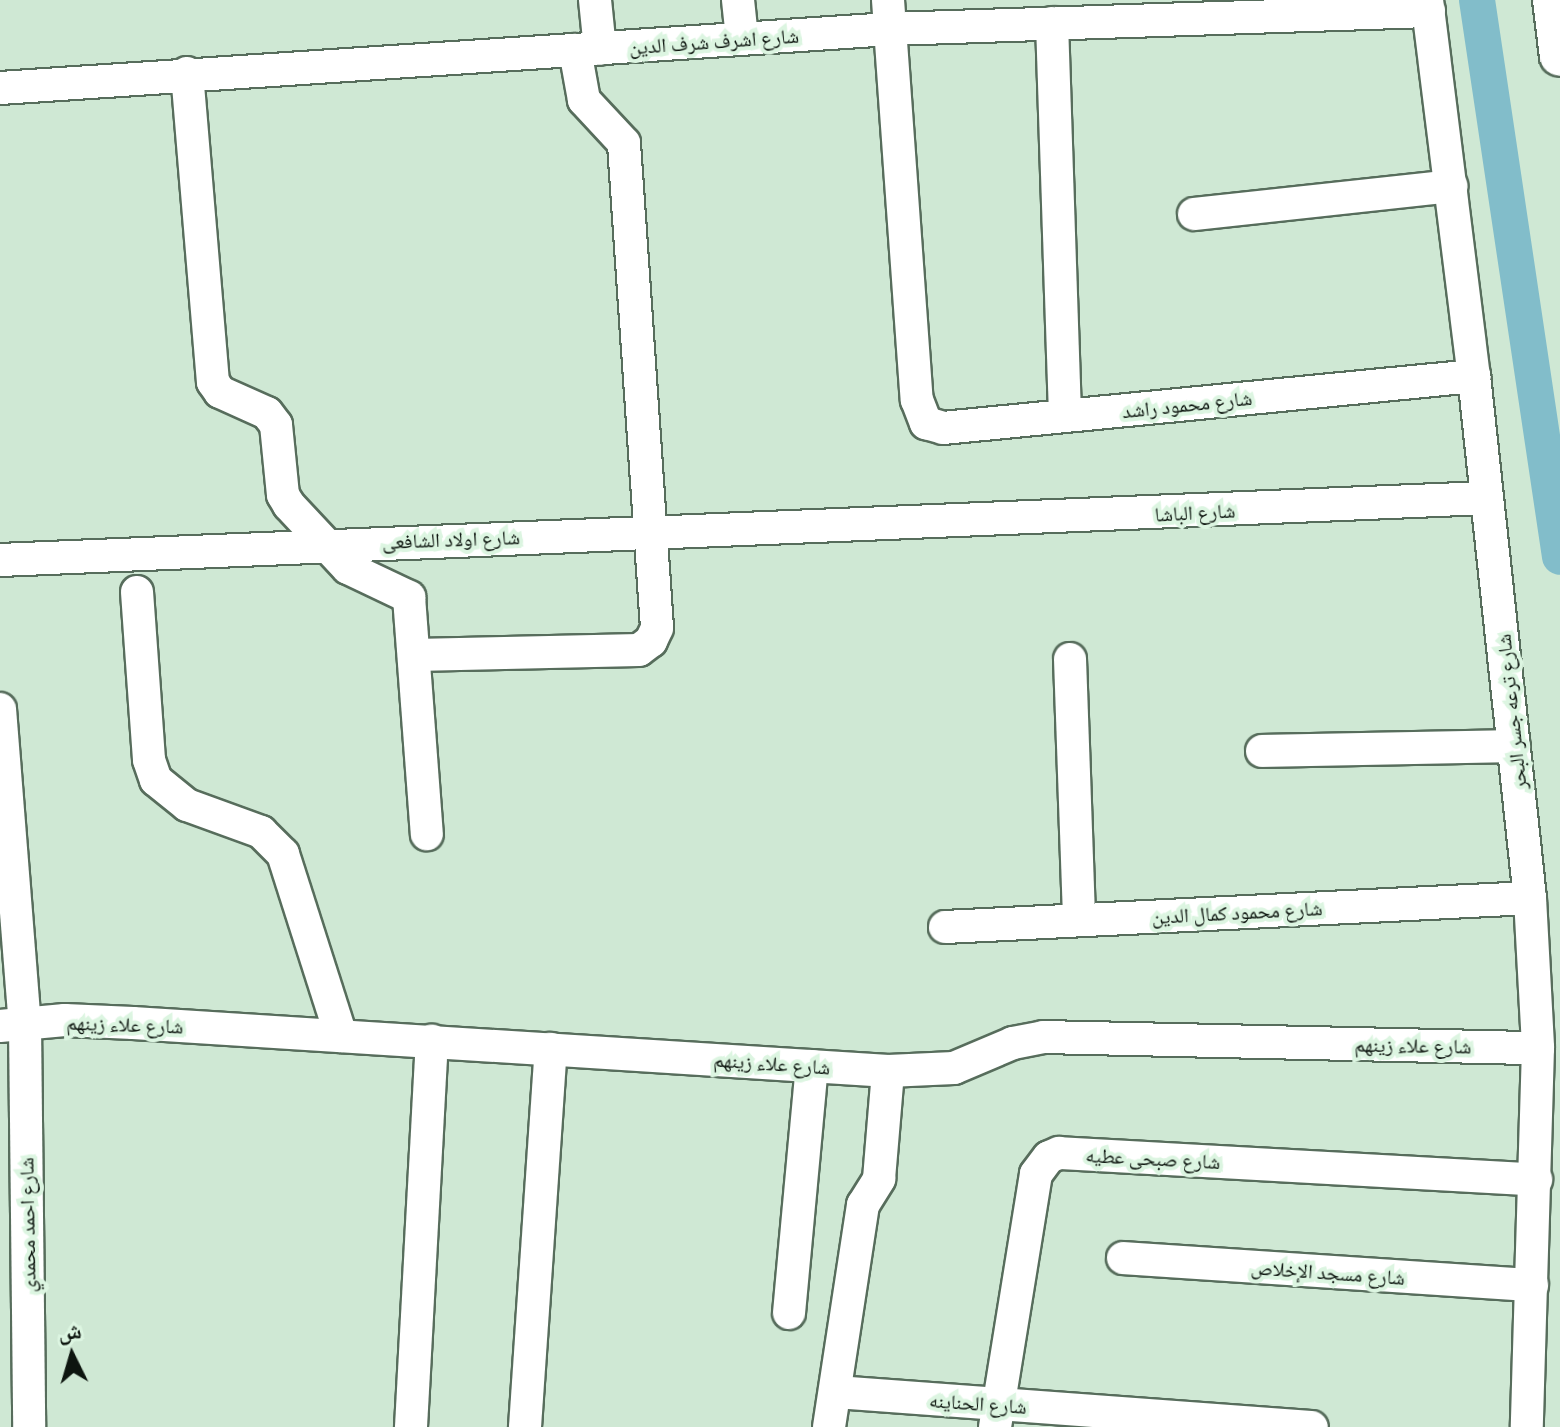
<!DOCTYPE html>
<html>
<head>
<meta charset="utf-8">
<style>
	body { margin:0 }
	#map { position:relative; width:1560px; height:1427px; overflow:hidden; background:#cfe8d4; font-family:"IBM Plex Serif","Noto Naskh Arabic",serif }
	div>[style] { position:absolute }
	.canal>* { height:36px; margin:-18px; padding:0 18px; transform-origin:18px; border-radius:18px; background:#82bdca }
	.roads { filter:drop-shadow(2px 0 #576d5c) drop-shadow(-2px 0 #576d5c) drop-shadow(0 2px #576d5c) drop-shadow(0 -2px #576d5c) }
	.minor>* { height:32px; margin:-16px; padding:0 16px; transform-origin:16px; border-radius:16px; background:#fff }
	.tertiary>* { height:40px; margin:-20px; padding:0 20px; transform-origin:20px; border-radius:20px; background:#fff }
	span { translate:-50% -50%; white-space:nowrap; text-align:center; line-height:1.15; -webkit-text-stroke:8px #dcf5e1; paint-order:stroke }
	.street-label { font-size:20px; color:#0d150f }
	.north { position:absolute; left:32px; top:1315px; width:80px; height:80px; -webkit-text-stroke:6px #dcf5e1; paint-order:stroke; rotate:355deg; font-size:22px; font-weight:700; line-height:32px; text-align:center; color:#0d150f }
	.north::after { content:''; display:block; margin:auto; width:28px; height:36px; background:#0d150f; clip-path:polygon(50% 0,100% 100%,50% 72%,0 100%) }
</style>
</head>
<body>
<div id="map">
	<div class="canal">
		<div style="left:1477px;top:0;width:563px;rotate:81.52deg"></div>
	</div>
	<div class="roads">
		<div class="minor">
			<div style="left:595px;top:0;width:49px;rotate:84.2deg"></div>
			<div style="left:738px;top:0;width:38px;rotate:84deg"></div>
			<div style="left:888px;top:0;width:401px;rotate:85.9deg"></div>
			<div style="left:917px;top:400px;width:25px;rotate:69deg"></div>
			<div style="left:926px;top:423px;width:18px;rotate:16deg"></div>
			<div style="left:943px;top:428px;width:534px;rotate:-5.59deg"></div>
			<div style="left:1427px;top:0;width:379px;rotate:82.9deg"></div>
			<div style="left:1474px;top:376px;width:525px;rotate:83.88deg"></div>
			<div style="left:1530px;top:898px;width:150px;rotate:86.9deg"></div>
			<div style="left:1538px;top:1048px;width:379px;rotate:91.7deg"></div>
			<div style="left:1052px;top:23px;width:393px;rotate:88.1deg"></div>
			<div style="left:187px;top:73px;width:310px;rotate:85.2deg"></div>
			<div style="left:213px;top:382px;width:12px;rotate:55deg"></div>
			<div style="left:220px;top:392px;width:51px;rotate:24.1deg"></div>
			<div style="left:267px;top:413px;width:15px;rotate:53deg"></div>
			<div style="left:276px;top:425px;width:70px;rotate:84.3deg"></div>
			<div style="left:283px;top:495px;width:12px;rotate:59deg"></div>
			<div style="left:289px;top:505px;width:86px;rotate:46.9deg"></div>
			<div style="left:348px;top:568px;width:68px;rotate:25.4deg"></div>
			<div style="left:409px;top:597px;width:238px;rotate:85.7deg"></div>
			<div style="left:0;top:88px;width:893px;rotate:-3.79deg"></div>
			<div style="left:891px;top:29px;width:538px;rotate:-1.92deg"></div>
			<div style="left:1194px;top:214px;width:259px;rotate:-6.2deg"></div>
			<div style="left:0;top:560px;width:1488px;rotate:-2.39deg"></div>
			<div style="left:137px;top:592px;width:168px;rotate:85.9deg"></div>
			<div style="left:149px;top:760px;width:21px;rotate:71deg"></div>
			<div style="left:156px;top:780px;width:40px;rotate:39deg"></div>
			<div style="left:187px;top:805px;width:79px;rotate:20deg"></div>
			<div style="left:261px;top:832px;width:31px;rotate:45deg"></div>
			<div style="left:283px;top:854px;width:191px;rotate:72.3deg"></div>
			<div style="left:415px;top:655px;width:224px;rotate:-1.3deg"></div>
			<div style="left:639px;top:650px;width:15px;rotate:-37deg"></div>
			<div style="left:651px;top:641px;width:14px;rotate:-65deg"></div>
			<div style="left:657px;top:628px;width:486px;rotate:-93.9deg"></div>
			<div style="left:624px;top:143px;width:59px;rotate:-132.9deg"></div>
			<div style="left:584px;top:100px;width:51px;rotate:-100.2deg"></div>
			<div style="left:1070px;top:659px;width:261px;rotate:88deg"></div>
			<div style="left:0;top:709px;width:316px;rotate:85.5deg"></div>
			<div style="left:25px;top:1024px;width:403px;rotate:89.4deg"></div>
			<div style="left:1262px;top:751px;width:252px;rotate:-1.1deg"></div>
			<div style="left:945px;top:927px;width:586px;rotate:-2.84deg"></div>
			<div style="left:0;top:1026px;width:65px;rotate:-5.3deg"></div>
			<div style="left:65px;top:1020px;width:68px;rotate:2.5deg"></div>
			<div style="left:133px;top:1023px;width:757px;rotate:3.64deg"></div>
			<div style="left:888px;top:1071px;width:66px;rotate:-2.6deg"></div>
			<div style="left:954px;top:1068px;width:64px;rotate:-23deg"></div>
			<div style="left:1013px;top:1043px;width:31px;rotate:-11deg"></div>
			<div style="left:1043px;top:1037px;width:495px;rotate:1.3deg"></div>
			<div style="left:1123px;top:1258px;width:410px;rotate:3.8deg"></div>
			<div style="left:789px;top:1313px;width:248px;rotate:-84.7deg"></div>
			<div style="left:835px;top:1392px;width:478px;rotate:4.2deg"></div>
			<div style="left:411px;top:1427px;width:387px;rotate:-86.9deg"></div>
			<div style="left:525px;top:1427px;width:379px;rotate:-86.1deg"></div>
			<div style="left:829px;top:1427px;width:225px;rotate:-81.3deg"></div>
			<div style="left:863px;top:1205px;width:31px;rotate:-58deg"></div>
			<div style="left:879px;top:1179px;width:108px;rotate:-85.2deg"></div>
			<div style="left:995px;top:1427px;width:256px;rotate:-80.8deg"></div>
			<div style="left:1036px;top:1174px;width:21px;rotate:-53deg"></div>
			<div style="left:1049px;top:1157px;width:11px;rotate:-22deg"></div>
			<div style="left:1059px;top:1153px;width:478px;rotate:3.2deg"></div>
		</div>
		<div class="tertiary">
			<div style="left:1553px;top:0;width:56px;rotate:82.9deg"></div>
		</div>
	</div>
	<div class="street-label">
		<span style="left:714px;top:41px;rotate:-4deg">شارع اشرف شرف الدين</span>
		<span style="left:1187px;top:404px;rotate:-6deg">شارع محمود راشد</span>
		<span style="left:1195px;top:512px;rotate:-3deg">شارع الباشا</span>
		<span style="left:451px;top:539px;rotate:-2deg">شارع اولاد الشافعى</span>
		<span style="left:1511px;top:712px;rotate:-96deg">شارع ترعه جسر البحر</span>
		<span style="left:1237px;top:912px;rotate:-3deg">شارع محمود كمال الدين</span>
		<span style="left:125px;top:1024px;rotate:2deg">شارع علاء زينهم</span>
		<span style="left:1413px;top:1045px;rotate:1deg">شارع علاء زينهم</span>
		<span style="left:772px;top:1063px;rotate:4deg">شارع علاء زينهم</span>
		<span style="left:1153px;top:1158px;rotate:3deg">شارع صبحى عطيه</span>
		<span style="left:27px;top:1225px;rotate:-91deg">شارع احمد محمدي</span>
		<span style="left:1328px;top:1272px;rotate:4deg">شارع مسجد الإخلاص</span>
		<span style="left:978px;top:1403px;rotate:4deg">شارع الحناينه</span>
	</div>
	<div class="north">ش</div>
</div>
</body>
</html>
